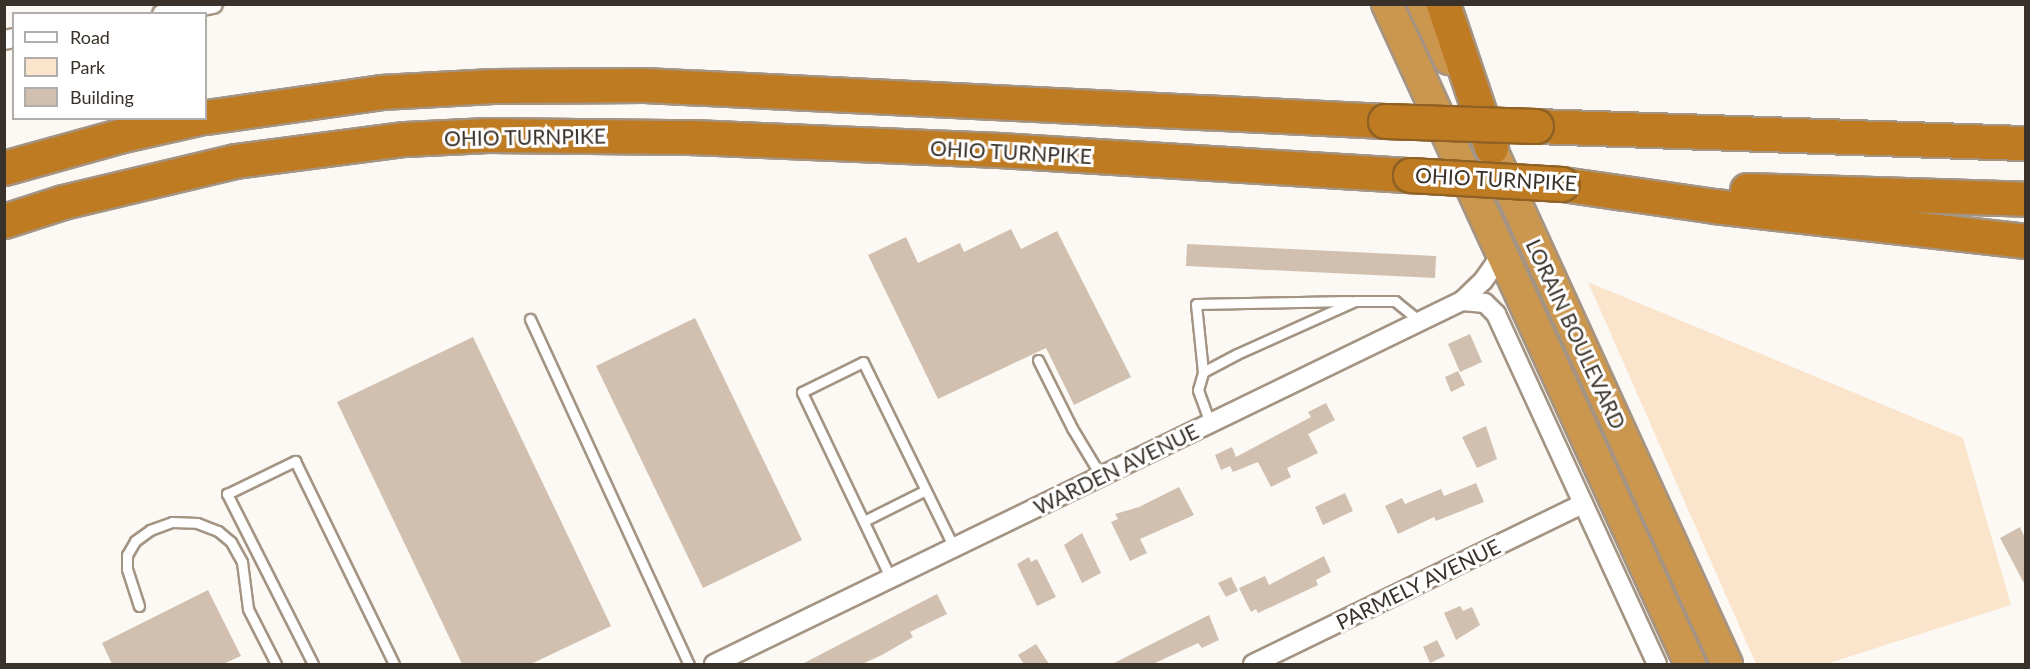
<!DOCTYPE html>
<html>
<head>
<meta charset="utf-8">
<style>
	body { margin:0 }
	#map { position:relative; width:2030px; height:669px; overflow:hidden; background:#fcf9f5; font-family:Lato,sans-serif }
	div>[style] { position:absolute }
	.green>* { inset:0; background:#fbe4cc }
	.building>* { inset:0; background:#d1c0af }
	.roads { filter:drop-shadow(2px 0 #a49484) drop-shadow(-2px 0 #a49484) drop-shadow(0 2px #a49484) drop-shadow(0 -2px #a49484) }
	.service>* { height:9px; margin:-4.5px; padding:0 4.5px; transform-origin:4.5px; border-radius:4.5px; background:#fff }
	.minor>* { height:18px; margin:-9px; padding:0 9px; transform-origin:9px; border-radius:9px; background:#fff }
	.trunk>* { height:30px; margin:-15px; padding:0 15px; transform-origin:15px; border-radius:15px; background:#cb964e }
	.motorway>* { height:33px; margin:-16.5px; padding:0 16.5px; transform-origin:16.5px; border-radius:16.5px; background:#be7b22 }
	.bridges { filter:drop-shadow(2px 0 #8f6125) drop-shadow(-2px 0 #8f6125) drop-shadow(0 2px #8f6125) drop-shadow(0 -2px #8f6125) }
	.motorway-bridge>* { height:33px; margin:-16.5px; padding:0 16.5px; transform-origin:16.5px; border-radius:16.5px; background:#be7b22 }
	span { translate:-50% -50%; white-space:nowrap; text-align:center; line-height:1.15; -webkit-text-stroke:6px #fff; paint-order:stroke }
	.street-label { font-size:21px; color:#39322b }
	.frame { position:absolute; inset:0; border:6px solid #39322b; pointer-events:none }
	.legend { position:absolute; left:12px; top:12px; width:195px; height:108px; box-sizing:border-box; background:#fff; border:2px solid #b0adaa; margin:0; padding:8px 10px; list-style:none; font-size:18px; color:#39322b }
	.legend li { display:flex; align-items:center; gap:12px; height:30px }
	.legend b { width:30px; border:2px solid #b0adaa }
</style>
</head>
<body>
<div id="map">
	<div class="green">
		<div style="clip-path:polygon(1588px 282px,1963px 438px,2011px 605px,1826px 664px,1756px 664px)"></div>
	</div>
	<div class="building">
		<div style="clip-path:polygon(1011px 229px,1021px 249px,1057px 231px,1131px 377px,1074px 405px,1046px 348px,938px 399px,868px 255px,906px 237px,918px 263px,960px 243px,964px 252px)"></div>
		<div style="clip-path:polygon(1187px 244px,1436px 256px,1435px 278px,1186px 266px)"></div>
		<div style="clip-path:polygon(695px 318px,802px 540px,703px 588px,596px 366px)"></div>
		<div style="clip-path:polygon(1470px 334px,1482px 362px,1460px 372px,1448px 344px)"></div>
		<div style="clip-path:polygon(473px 337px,611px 626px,531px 664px,462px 664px,337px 402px)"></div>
		<div style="clip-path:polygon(1458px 371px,1465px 385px,1451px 392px,1445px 377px)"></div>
		<div style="clip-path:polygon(1326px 403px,1335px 420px,1308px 434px,1318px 453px,1287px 468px,1291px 477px,1271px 487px,1258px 462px,1233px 472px,1230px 466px,1221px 470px,1215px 455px,1232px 447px,1236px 457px,1311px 417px,1308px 412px)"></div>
		<div style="clip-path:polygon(1486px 426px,1497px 459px,1477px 468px,1462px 437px)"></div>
		<div style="clip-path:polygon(1476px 483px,1484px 502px,1436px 521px,1434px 517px,1398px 534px,1385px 506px,1402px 498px,1405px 504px,1441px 489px,1444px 496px)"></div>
		<div style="clip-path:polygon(1179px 487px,1194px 515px,1140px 539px,1147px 553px,1130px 561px,1111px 522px,1118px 519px,1115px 514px,1139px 507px)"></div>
		<div style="clip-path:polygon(1345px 493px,1353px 511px,1323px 525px,1315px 507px)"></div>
		<div style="clip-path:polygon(2020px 527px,2025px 538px,2025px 585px,2000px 538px)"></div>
		<div style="clip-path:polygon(1082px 533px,1101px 573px,1082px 583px,1064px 545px)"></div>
		<div style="clip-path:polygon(1324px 556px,1331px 572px,1316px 580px,1318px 585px,1258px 613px,1256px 609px,1251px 612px,1239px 588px,1265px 576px,1269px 585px)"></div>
		<div style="clip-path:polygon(1029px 557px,1031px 562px,1037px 559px,1056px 597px,1037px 606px,1017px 564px)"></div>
		<div style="clip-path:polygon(1231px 577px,1238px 591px,1226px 597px,1218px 583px)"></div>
		<div style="clip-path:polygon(208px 590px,241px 656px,223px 664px,112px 664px,102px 643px)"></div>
		<div style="clip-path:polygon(937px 594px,947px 614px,910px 632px,913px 637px,882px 655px,862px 664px,802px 664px)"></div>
		<div style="clip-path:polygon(1460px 606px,1463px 611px,1472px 607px,1480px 625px,1456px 640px,1444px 613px)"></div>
		<div style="clip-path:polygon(1209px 615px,1219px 640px,1202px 648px,1198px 643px,1153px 664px,1112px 664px)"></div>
		<div style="clip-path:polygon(1437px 640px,1445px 656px,1430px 663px,1423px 647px)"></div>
		<div style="clip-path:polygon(1036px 644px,1049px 664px,1024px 664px,1018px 655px)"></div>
	</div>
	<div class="roads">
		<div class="service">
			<div style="left:530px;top:319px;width:380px;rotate:65.3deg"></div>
			<div style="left:1038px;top:360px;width:76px;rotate:63.4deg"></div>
			<div style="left:1072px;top:428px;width:56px;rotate:58.9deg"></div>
			<div style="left:1203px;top:372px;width:68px;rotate:-95.9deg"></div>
			<div style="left:1196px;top:304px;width:154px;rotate:-1.1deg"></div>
			<div style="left:1210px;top:423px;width:35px;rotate:-110deg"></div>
			<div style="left:1198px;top:390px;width:19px;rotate:-74deg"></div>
			<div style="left:1203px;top:372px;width:38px;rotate:-28deg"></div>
			<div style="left:1237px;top:354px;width:129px;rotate:-24.2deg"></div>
			<div style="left:1355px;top:301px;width:40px"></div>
			<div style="left:1395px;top:301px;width:32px;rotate:39deg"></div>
			<div style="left:864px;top:521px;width:67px;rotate:-26.6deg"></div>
			<div style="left:891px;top:579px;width:207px;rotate:-115.5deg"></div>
			<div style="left:802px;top:392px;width:68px;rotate:-26.2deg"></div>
			<div style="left:863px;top:362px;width:207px;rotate:63.9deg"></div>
			<div style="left:139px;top:606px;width:39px;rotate:-108deg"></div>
			<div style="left:127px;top:569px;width:14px;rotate:-90deg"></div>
			<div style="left:127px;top:555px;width:16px;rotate:-60deg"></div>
			<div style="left:135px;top:541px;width:19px;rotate:-36deg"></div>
			<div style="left:150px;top:530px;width:23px;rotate:-20deg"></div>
			<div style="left:172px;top:522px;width:25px;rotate:2deg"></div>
			<div style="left:197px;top:523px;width:22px;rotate:21deg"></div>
			<div style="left:218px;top:531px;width:17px;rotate:40deg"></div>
			<div style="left:231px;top:542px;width:23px;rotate:61deg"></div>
			<div style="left:242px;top:562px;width:47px;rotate:82.7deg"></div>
			<div style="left:248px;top:609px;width:62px;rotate:63deg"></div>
			<div style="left:313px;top:664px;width:191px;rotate:-116.8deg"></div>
			<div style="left:227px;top:494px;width:76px;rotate:-25.9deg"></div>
			<div style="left:295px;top:461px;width:226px;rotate:64deg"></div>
		</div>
		<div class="minor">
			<div style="left:162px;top:14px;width:52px;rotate:-11.1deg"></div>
			<div style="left:4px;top:40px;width:10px;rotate:-11deg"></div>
			<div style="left:1462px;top:301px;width:23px;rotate:5deg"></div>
			<div style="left:1485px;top:303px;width:16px;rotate:45deg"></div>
			<div style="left:1496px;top:314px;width:385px;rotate:65.3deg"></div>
			<div style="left:714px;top:664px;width:831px;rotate:-25.89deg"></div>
			<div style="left:1462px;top:301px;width:29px;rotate:-44deg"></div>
			<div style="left:1483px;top:281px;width:33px;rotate:-55deg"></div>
			<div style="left:1253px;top:664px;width:367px;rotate:-25.9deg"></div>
		</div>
		<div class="trunk">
			<div style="left:1387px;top:4px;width:726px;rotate:65.34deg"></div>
			<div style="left:1423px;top:4px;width:61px;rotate:64.7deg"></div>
			<div style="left:1480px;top:124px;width:594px;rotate:65.42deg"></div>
		</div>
		<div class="motorway">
			<div style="left:1443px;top:4px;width:151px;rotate:71.4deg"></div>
			<div style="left:206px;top:117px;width:177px;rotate:-8.1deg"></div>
			<div style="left:381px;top:92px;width:112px;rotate:-3.1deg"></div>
			<div style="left:493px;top:86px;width:151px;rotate:-0.4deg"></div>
			<div style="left:644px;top:85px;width:742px;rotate:2.78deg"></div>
			<div style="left:1536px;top:126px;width:490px;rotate:2deg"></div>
			<div style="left:4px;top:168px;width:119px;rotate:-15.5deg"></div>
			<div style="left:119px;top:136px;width:82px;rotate:-12.7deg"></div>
			<div style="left:1562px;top:184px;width:154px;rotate:8.2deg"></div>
			<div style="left:1714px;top:206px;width:314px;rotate:6.4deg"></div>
			<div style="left:1747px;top:190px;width:279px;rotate:1.8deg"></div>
			<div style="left:4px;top:221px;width:62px;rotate:-17.9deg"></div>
			<div style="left:63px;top:202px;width:177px;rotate:-13.4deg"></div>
			<div style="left:235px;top:161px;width:171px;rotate:-7.4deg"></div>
			<div style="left:405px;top:139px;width:83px;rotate:-2.8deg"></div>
			<div style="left:488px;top:135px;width:203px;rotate:0.6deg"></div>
			<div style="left:691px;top:137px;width:308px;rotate:2.4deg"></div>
			<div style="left:999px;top:150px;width:412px;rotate:3.5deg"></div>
		</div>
	</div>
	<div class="bridges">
		<div class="motorway-bridge">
			<div style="left:1385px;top:121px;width:151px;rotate:1.9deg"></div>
			<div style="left:1410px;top:175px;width:152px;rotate:3.4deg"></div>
		</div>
	</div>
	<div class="street-label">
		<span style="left:525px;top:137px;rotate:-1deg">OHIO TURNPIKE</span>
		<span style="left:1011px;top:152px;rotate:3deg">OHIO TURNPIKE</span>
		<span style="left:1496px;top:179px;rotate:3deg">OHIO TURNPIKE</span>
		<span style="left:1576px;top:334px;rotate:65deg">LORAIN BOULEVARD</span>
		<span style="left:1116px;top:469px;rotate:-26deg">WARDEN AVENUE</span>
		<span style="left:1418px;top:584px;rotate:-26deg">PARMELY AVENUE</span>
	</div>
	<div class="frame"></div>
	<ul class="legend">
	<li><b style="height:8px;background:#fff"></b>Road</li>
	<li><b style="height:16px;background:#fbe4cc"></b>Park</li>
	<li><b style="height:16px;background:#d1c0af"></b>Building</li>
	</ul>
</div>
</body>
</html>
